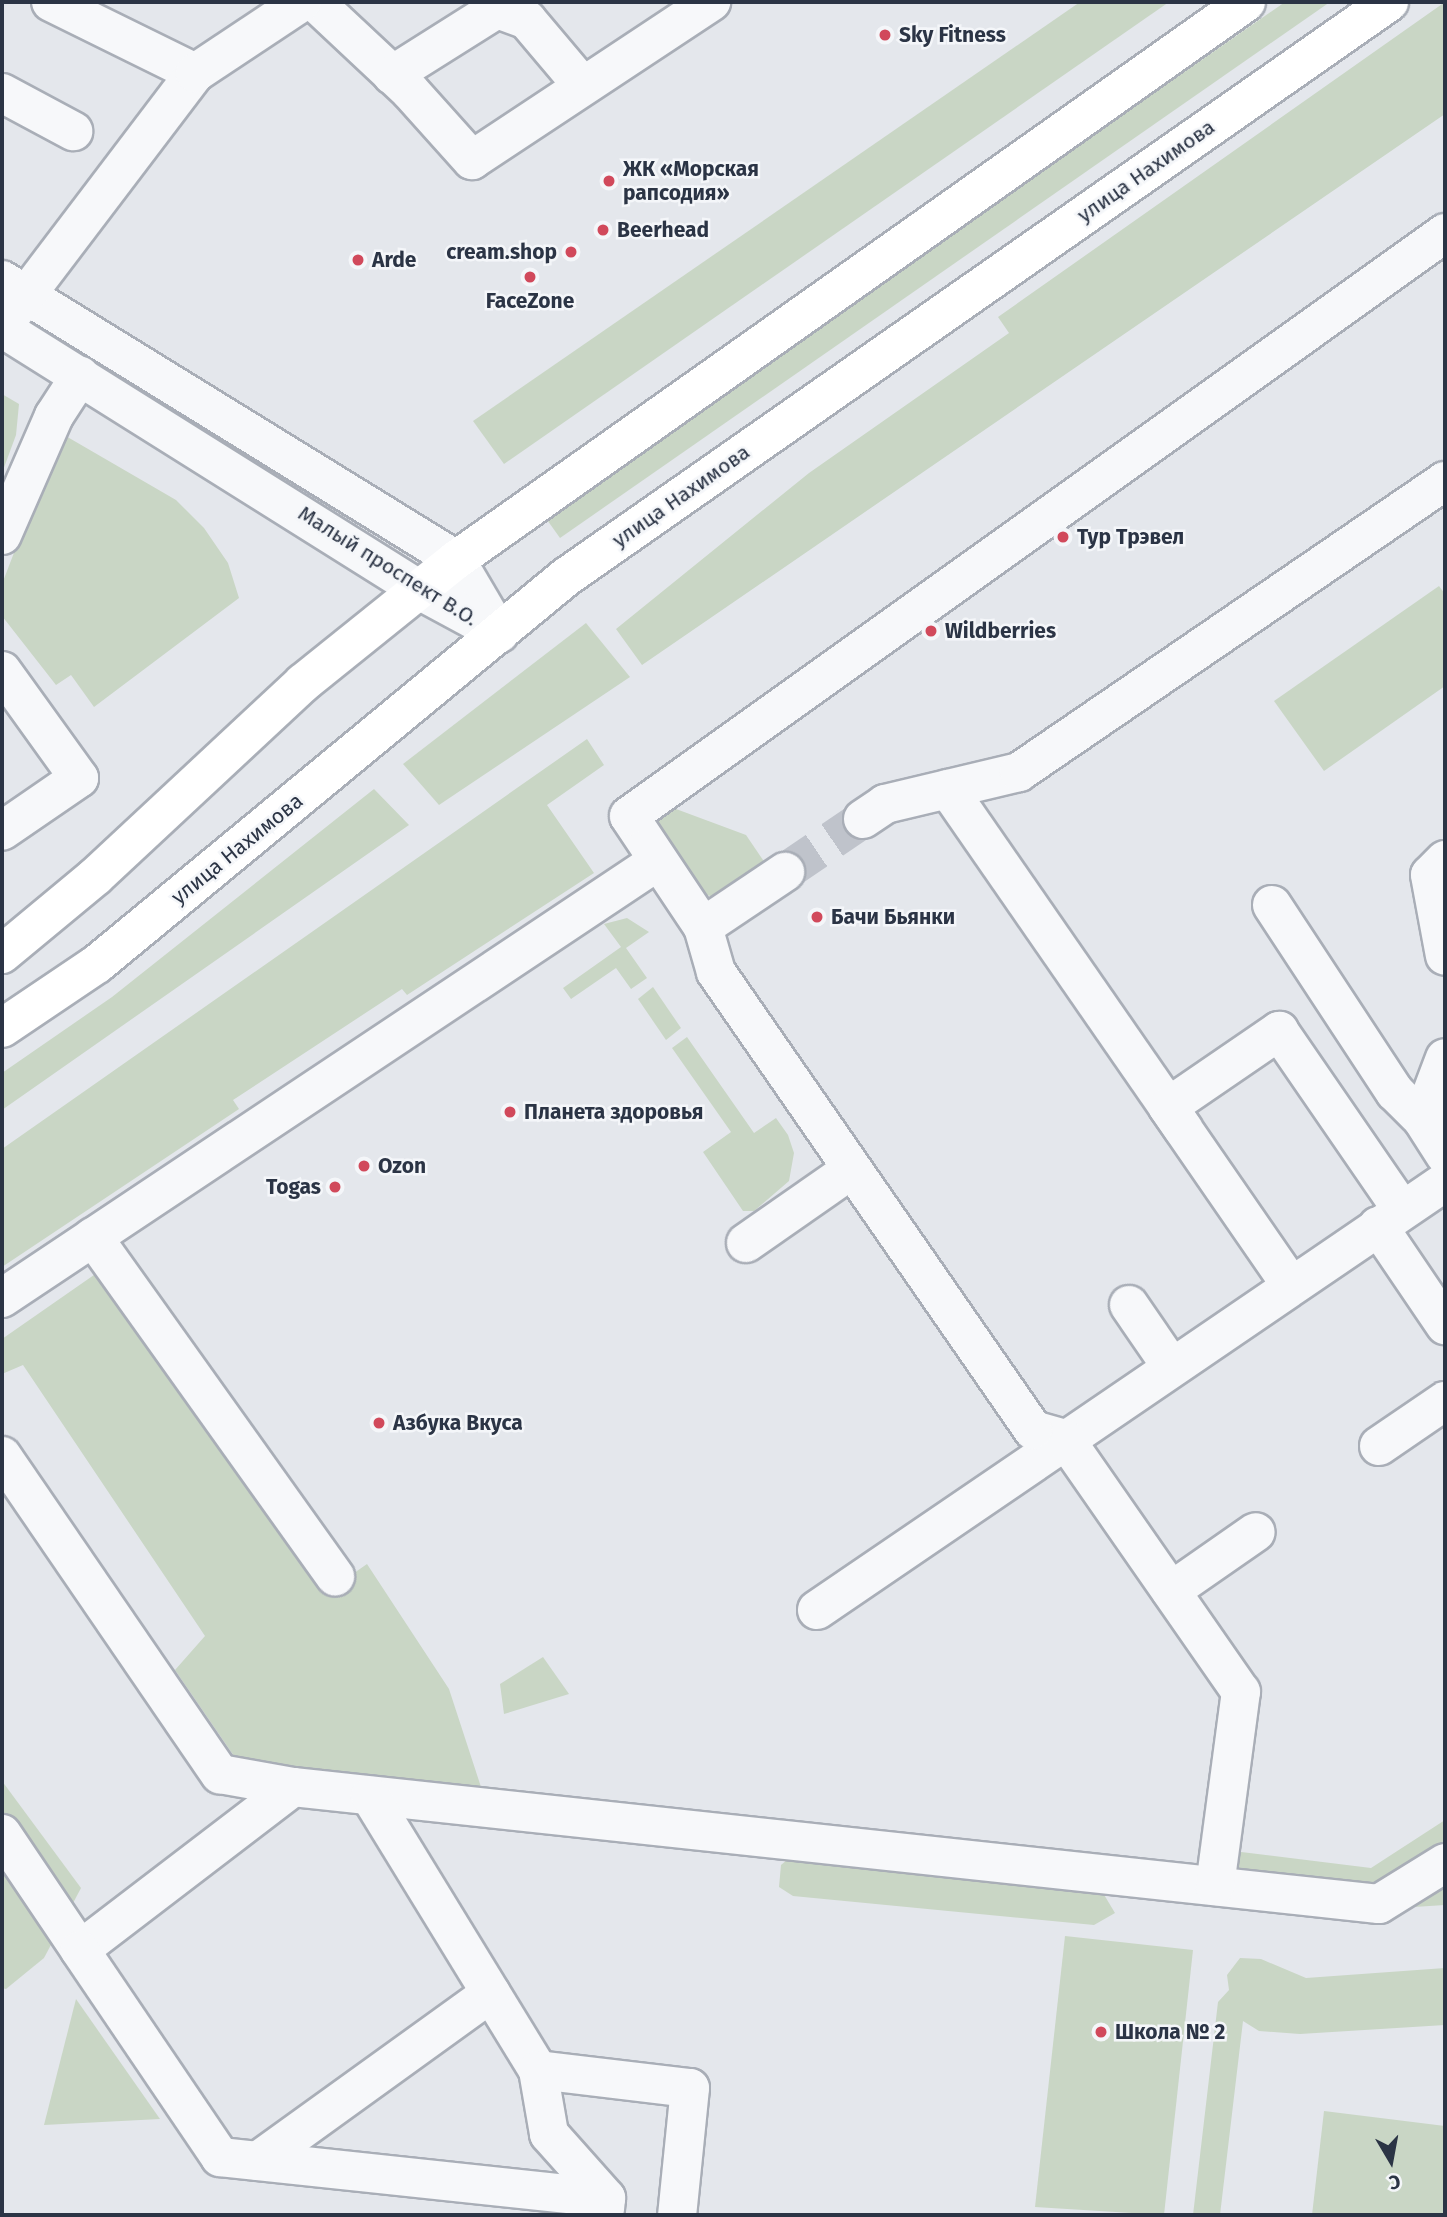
<!DOCTYPE html>
<html>
<head>
<meta charset="utf-8">
<style>
	body { margin:0 }
	#map { position:relative; width:1447px; height:2217px; overflow:hidden; background:#e4e7ec; font-family:"Fira Sans",sans-serif }
	div>[style] { position:absolute }
	.green>* { inset:0; background:#c9d6c5 }
	.minor-tunnel>* { height:38px; margin-top:-19px; transform-origin:0; background:repeating-linear-gradient(90deg,#bfc3cb 0 38px,transparent 0 57px) }
	.roads { filter:drop-shadow(2px 0 #a9aeb7) drop-shadow(-2px 0 #a9aeb7) drop-shadow(0 2px #a9aeb7) drop-shadow(0 -2px #a9aeb7) }
	.minor>* { height:38px; margin:-19px; padding:0 19px; transform-origin:19px; border-radius:19px; background:#f7f8fa }
	.major>* { height:38px; margin:-19px; padding:0 19px; transform-origin:19px; border-radius:19px; background:#fff }
	.dots>* { width:19px; height:19px; translate:-50% -50%; box-sizing:border-box; border:4px solid #f4f6f9; border-radius:50% }
	span { translate:-50% -50%; white-space:nowrap; text-align:center; line-height:1.15; -webkit-text-stroke:5px #f4f6f9; paint-order:stroke }
	.poi-label { font-size:21px; color:#2b3445; font-weight:700 }
	.left { translate:0 -50%; text-align:left }
	.right { translate:-100% -50%; text-align:right }
	.street-label { font-size:21px; color:#2b3445 }
	.frame { position:absolute; inset:0; border:4px solid #2b3445; pointer-events:none }
	.north { position:absolute; left:1356px; top:2126px; width:70px; height:70px; -webkit-text-stroke:5px #f4f6f9; paint-order:stroke; rotate:170deg; font-size:19px; font-weight:700; line-height:28px; text-align:center; color:#2b3445 }
	.north::after { content:''; display:block; margin:auto; width:24px; height:32px; background:#2b3445; clip-path:polygon(50% 0,100% 100%,50% 72%,0 100%) }
</style>
</head>
<body>
<div id="map">
	<div class="green">
		<div style="clip-path:polygon(1080px 2px,1169px 2px,504px 464px,473px 421px)"></div>
		<div style="clip-path:polygon(1285px 2px,1330px 2px,560px 538px,545px 517px)"></div>
		<div style="clip-path:polygon(1445px 2px,1445px 114px,642px 665px,616px 629px,809px 473px,1009px 333px,998px 317px)"></div>
		<div style="clip-path:polygon(2px 394px,19px 404px,16px 435px,2px 473px)"></div>
		<div style="clip-path:polygon(64px 435px,176px 500px,204px 528px,228px 563px,239px 598px,94px 707px,71px 675px,56px 685px,2px 616px,2px 584px,50px 459px)"></div>
		<div style="clip-path:polygon(1439px 586px,1445px 594px,1445px 686px,1324px 771px,1274px 701px)"></div>
		<div style="clip-path:polygon(586px 623px,630px 677px,439px 805px,403px 764px)"></div>
		<div style="clip-path:polygon(587px 739px,604px 765px,547px 805px,594px 873px,407px 995px,402px 989px,233px 1100px,239px 1109px,2px 1267px,2px 1149px)"></div>
		<div style="clip-path:polygon(374px 789px,409px 825px,2px 1110px,2px 1073px,112px 997px)"></div>
		<div style="clip-path:polygon(668px 806px,746px 835px,765px 863px,716px 897px,700px 894px,648px 819px)"></div>
		<div style="clip-path:polygon(627px 918px,649px 932px,626px 948px,647px 978px,631px 989px,616px 968px,571px 999px,563px 988px,621px 947px,604px 924px)"></div>
		<div style="clip-path:polygon(653px 987px,681px 1028px,666px 1040px,638px 999px)"></div>
		<div style="clip-path:polygon(687px 1037px,754px 1133px,776px 1118px,788px 1135px,794px 1153px,789px 1181px,754px 1211px,743px 1211px,703px 1152px,731px 1132px,672px 1048px)"></div>
		<div style="clip-path:polygon(104px 1268px,140px 1335px,324px 1594px,367px 1564px,449px 1689px,481px 1787px,355px 1777px,236px 1759px,175px 1670px,205px 1636px,23px 1365px,2px 1374px,2px 1339px)"></div>
		<div style="clip-path:polygon(543px 1657px,569px 1694px,504px 1714px,500px 1684px)"></div>
		<div style="clip-path:polygon(2px 1781px,81px 1888px,44px 1958px,6px 1989px,2px 1988px)"></div>
		<div style="clip-path:polygon(1445px 1820px,1445px 1841px,1375px 1886px,1231px 1871px,1233px 1851px,1371px 1868px)"></div>
		<div style="clip-path:polygon(794px 1854px,1100px 1888px,1115px 1913px,1094px 1925px,793px 1896px,779px 1887px,781px 1865px)"></div>
		<div style="clip-path:polygon(1445px 1885px,1445px 1905px,1414px 1907px)"></div>
		<div style="clip-path:polygon(1065px 1936px,1193px 1950px,1164px 2215px,1035px 2207px)"></div>
		<div style="clip-path:polygon(1240px 1958px,1261px 1959px,1306px 1978px,1445px 1968px,1445px 2025px,1300px 2034px,1259px 2031px,1243px 2021px,1220px 2215px,1193px 2215px,1218px 2002px,1229px 1990px,1227px 1975px)"></div>
		<div style="clip-path:polygon(76px 1999px,160px 2119px,44px 2125px)"></div>
		<div style="clip-path:polygon(1324px 2111px,1445px 2126px,1445px 2215px,1312px 2215px)"></div>
	</div>
	<div class="minor-tunnel">
		<div style="left:785px;top:872px;width:94px;rotate:-34.2deg"></div>
	</div>
	<div class="roads">
		<div class="minor">
			<div style="left:51px;top:2px;width:161px;rotate:26.2deg"></div>
			<div style="left:315px;top:2px;width:130px;rotate:43.1deg"></div>
			<div style="left:410px;top:91px;width:93px;rotate:48.1deg"></div>
			<div style="left:472px;top:160px;width:287px;rotate:-33.5deg"></div>
			<div style="left:392px;top:75px;width:124px;rotate:-32.2deg"></div>
			<div style="left:497px;top:9px;width:32px;rotate:20deg"></div>
			<div style="left:527px;top:20px;width:85px;rotate:49.8deg"></div>
			<div style="left:2px;top:93px;width:81px;rotate:28.2deg"></div>
			<div style="left:2px;top:280px;width:533px;rotate:31.66deg"></div>
			<div style="left:456px;top:560px;width:85px;rotate:59.5deg"></div>
			<div style="left:12px;top:314px;width:303px;rotate:-52.8deg"></div>
			<div style="left:195px;top:73px;width:128px;rotate:-33.6deg"></div>
			<div style="left:2px;top:328px;width:492px;rotate:32.1deg"></div>
			<div style="left:419px;top:590px;width:91px;rotate:28.3deg"></div>
			<div style="left:2px;top:535px;width:130px;rotate:-66.4deg"></div>
			<div style="left:54px;top:416px;width:48px;rotate:-57deg"></div>
			<div style="left:2px;top:671px;width:132px;rotate:54.3deg"></div>
			<div style="left:79px;top:778px;width:93px;rotate:145.5deg"></div>
			<div style="left:948px;top:789px;width:413px;rotate:55.3deg"></div>
			<div style="left:863px;top:819px;width:27px;rotate:-34deg"></div>
			<div style="left:885px;top:804px;width:138px;rotate:-13.4deg"></div>
			<div style="left:1019px;top:772px;width:516px;rotate:-34.34deg"></div>
			<div style="left:1445px;top:860px;width:21px;rotate:135deg"></div>
			<div style="left:1430px;top:875px;width:82px;rotate:79.5deg"></div>
			<div style="left:1272px;top:905px;width:224px;rotate:56.7deg"></div>
			<div style="left:1395px;top:1092px;width:38px;rotate:45deg"></div>
			<div style="left:1422px;top:1119px;width:43px;rotate:57.4deg"></div>
			<div style="left:703px;top:927px;width:99px;rotate:-33.9deg"></div>
			<div style="left:1422px;top:1119px;width:65px;rotate:-69.3deg"></div>
			<div style="left:1378px;top:1226px;width:120px;rotate:55.9deg"></div>
			<div style="left:93px;top:1237px;width:417px;rotate:54.5deg"></div>
			<div style="left:746px;top:1243px;width:129px;rotate:-34.9deg"></div>
			<div style="left:1290px;top:1284px;width:215px;rotate:-124.6deg"></div>
			<div style="left:1168px;top:1107px;width:135px;rotate:-34.4deg"></div>
			<div style="left:1279px;top:1031px;width:217px;rotate:55.5deg"></div>
			<div style="left:2px;top:1298px;width:788px;rotate:-33.67deg"></div>
			<div style="left:1129px;top:1305px;width:74px;rotate:55.5deg"></div>
			<div style="left:1379px;top:1446px;width:80px;rotate:-34.3deg"></div>
			<div style="left:2px;top:1456px;width:386px;rotate:55.6deg"></div>
			<div style="left:220px;top:1774px;width:74px;rotate:10.1deg"></div>
			<div style="left:293px;top:1787px;width:268px;rotate:142.6deg"></div>
			<div style="left:80px;top:1950px;width:140px;rotate:-123.9deg"></div>
			<div style="left:1171px;top:1591px;width:103px;rotate:-34.8deg"></div>
			<div style="left:817px;top:1610px;width:760px;rotate:-34.28deg"></div>
			<div style="left:293px;top:1787px;width:1092px;rotate:6.15deg"></div>
			<div style="left:1379px;top:1904px;width:78px;rotate:-31.8deg"></div>
			<div style="left:370px;top:1796px;width:321px;rotate:58.5deg"></div>
			<div style="left:538px;top:2070px;width:65px;rotate:80.2deg"></div>
			<div style="left:549px;top:2134px;width:86px;rotate:48.3deg"></div>
			<div style="left:606px;top:2198px;width:11px;rotate:95deg"></div>
			<div style="left:1215px;top:1886px;width:196px;rotate:-82.4deg"></div>
			<div style="left:1241px;top:1692px;width:308px;rotate:-124.8deg"></div>
			<div style="left:1065px;top:1439px;width:33px;rotate:-164deg"></div>
			<div style="left:1033px;top:1430px;width:557px;rotate:-124.69deg"></div>
			<div style="left:716px;top:972px;width:47px;rotate:-106.1deg"></div>
			<div style="left:703px;top:927px;width:133px;rotate:-123.7deg"></div>
			<div style="left:629px;top:816px;width:1003px;rotate:-35.54deg"></div>
			<div style="left:80px;top:1950px;width:250px;rotate:55.9deg"></div>
			<div style="left:220px;top:2157px;width:388px;rotate:6.1deg"></div>
			<div style="left:538px;top:2070px;width:153px;rotate:6.8deg"></div>
			<div style="left:690px;top:2088px;width:128px;rotate:95.8deg"></div>
			<div style="left:258px;top:2161px;width:287px;rotate:-35.8deg"></div>
		</div>
		<div class="major">
			<div style="left:2px;top:954px;width:122px;rotate:-39.7deg"></div>
			<div style="left:96px;top:876px;width:283px;rotate:-43deg"></div>
			<div style="left:303px;top:683px;width:196px;rotate:-38.8deg"></div>
			<div style="left:456px;top:560px;width:967px;rotate:-35.23deg"></div>
			<div style="left:2px;top:1028px;width:115px;rotate:-34deg"></div>
			<div style="left:97px;top:964px;width:608px;rotate:-39.53deg"></div>
			<div style="left:566px;top:577px;width:1004px;rotate:-34.94deg"></div>
		</div>
	</div>
	<div class="dots">
		<div style="left:885px;top:35px;background:#d1495b"></div>
		<div style="left:609px;top:181px;background:#d1495b"></div>
		<div style="left:603px;top:230px;background:#d1495b"></div>
		<div style="left:571px;top:252px;background:#d1495b"></div>
		<div style="left:358px;top:260px;background:#d1495b"></div>
		<div style="left:530px;top:277px;background:#d1495b"></div>
		<div style="left:1063px;top:537px;background:#d1495b"></div>
		<div style="left:931px;top:631px;background:#d1495b"></div>
		<div style="left:817px;top:917px;background:#d1495b"></div>
		<div style="left:510px;top:1112px;background:#d1495b"></div>
		<div style="left:364px;top:1166px;background:#d1495b"></div>
		<div style="left:335px;top:1187px;background:#d1495b"></div>
		<div style="left:379px;top:1423px;background:#d1495b"></div>
		<div style="left:1101px;top:2032px;background:#d1495b"></div>
	</div>
	<div class="poi-label">
		<span class="left" style="left:899px;top:35px">Sky Fitness</span>
		<span class="left" style="left:623px;top:181px">ЖК «Морская<br>рапсодия»</span>
		<span class="left" style="left:617px;top:230px">Beerhead</span>
		<span class="right" style="left:557px;top:252px">cream.shop</span>
		<span class="left" style="left:372px;top:260px">Arde</span>
		<span style="left:530px;top:301px">FaceZone</span>
		<span class="left" style="left:1077px;top:537px">Тур Трэвел</span>
		<span class="left" style="left:945px;top:631px">Wildberries</span>
		<span class="left" style="left:831px;top:917px">Бачи Бьянки</span>
		<span class="left" style="left:524px;top:1112px">Планета здоровья</span>
		<span class="left" style="left:378px;top:1166px">Ozon</span>
		<span class="right" style="left:321px;top:1187px">Togas</span>
		<span class="left" style="left:393px;top:1423px">Азбука Вкуса</span>
		<span class="left" style="left:1115px;top:2032px">Школа № 2</span>
	</div>
	<div class="street-label">
		<span style="left:1146px;top:171px;rotate:-35deg">улица Нахимова</span>
		<span style="left:681px;top:496px;rotate:-35deg">улица Нахимова</span>
		<span style="left:388px;top:566px;rotate:32deg">Малый проспект В.О.</span>
		<span style="left:237px;top:849px;rotate:-39deg">улица Нахимова</span>
	</div>
	<div class="frame"></div>
	<div class="north">С</div>
</div>
</body>
</html>
